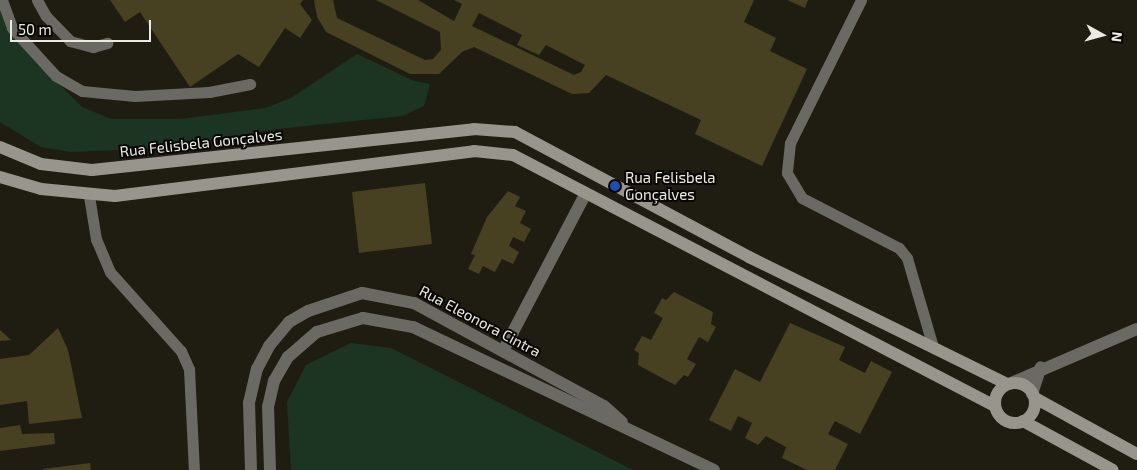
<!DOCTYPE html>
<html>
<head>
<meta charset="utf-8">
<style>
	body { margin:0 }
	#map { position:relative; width:1137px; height:470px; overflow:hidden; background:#1f1d12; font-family:"Exo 2",sans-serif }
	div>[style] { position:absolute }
	.green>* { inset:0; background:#1c3523 }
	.building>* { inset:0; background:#474021 }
	.lane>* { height:11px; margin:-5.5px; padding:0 5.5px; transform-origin:5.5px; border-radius:5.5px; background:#6b6963 }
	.street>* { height:12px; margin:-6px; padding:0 6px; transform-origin:6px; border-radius:6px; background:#6b6963 }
	.secondary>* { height:12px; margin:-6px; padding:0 6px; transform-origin:6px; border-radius:6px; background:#98958c }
	.secondary>.ring { margin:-6px; padding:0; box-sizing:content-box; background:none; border:12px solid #98958c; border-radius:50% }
	.dots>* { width:14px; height:14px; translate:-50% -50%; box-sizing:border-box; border:2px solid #080704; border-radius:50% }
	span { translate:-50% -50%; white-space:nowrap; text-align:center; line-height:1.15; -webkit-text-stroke:4px #080704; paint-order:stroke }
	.street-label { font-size:15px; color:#ecebe3 }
	.poi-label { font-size:15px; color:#ecebe3 }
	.left { translate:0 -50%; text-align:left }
	.north { position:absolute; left:1077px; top:10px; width:50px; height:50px; -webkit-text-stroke:4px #080704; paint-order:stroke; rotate:97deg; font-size:14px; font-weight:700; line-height:20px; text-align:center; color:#ecebe3 }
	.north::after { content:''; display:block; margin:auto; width:18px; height:22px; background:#ecebe3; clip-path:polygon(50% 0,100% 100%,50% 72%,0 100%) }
	.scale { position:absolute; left:10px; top:20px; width:141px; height:22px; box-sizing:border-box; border:2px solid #ecebe3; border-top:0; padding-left:6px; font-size:15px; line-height:18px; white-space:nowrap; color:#ecebe3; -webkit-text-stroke:4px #080704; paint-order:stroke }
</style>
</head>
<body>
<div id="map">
	<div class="green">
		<div style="clip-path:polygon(0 1px,56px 81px,82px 107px,111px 119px,181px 119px,265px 108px,291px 98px,357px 54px,414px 81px,430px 84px,424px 106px,402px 116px,277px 129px,163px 148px,71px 152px,41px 147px,0 122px)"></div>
		<div style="clip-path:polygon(351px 343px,391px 348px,633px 470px,291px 470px,287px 402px,306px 365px)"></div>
	</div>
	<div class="building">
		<div style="clip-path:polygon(110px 0,303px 0,300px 4px,312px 20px,300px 38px,285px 28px,259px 67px,238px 54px,190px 87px,140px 12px,125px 22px)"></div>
		<div style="clip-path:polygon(evenodd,314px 0,333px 0,337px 18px,425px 60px,433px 59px,441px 50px,440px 32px,376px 0,418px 0,454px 21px,462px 4px,454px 0,754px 0,744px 22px,776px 38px,770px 51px,807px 69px,762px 166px,695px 134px,701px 120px,606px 75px,589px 93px,572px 94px,474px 47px,462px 52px,439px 74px,410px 74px,326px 32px,317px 17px,314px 0,479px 13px,522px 35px,517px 45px,539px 55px,546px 45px,585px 65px,581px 72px,574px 75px,472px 26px,479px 13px)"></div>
		<div style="clip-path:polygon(787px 0,808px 0,805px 8px)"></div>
		<div style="clip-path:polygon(425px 183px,432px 244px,359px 253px,352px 192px)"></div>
		<div style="clip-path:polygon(508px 191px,520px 197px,515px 206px,526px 211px,520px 223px,531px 229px,524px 242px,513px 237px,509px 246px,519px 252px,513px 264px,502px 259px,495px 272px,483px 266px,479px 274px,468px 269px,475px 255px,471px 254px,487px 217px)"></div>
		<div style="clip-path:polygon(674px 292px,713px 312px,711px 324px,716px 327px,708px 342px,699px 337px,687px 359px,696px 364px,688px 377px,684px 375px,675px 385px,638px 365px,639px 353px,634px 350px,642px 336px,651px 340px,663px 318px,654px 313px,662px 298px,666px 300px)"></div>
		<div style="clip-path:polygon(790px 323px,845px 347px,839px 360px,865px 373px,871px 361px,892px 372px,860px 434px,835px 421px,828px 434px,848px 444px,835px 470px,807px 470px,782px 458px,786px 447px,766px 436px,758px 445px,745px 438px,752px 423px,738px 416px,731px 431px,709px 420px,735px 369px,760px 382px)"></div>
		<div style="clip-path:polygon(58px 328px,68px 350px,82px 418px,29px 424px,27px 401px,0 405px,0 359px,29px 355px)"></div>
		<div style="clip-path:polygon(0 330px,11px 340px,0 341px)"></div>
		<div style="clip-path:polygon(20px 425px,22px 434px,54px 433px,55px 444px,0 451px,0 428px)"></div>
		<div style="clip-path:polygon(90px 463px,91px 470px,43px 470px,43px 469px)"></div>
	</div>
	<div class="lane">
		<div style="left:2px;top:0;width:30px;rotate:70deg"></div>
		<div style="left:12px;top:28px;width:65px;rotate:47.5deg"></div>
		<div style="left:56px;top:76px;width:30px;rotate:30deg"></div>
		<div style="left:82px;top:91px;width:53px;rotate:5.4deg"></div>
		<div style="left:135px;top:96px;width:74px;rotate:-3.1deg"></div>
		<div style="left:209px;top:92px;width:42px;rotate:-11deg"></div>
		<div style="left:37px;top:0;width:18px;rotate:61deg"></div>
		<div style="left:46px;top:16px;width:35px;rotate:46deg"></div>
		<div style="left:70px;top:41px;width:24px;rotate:15deg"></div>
		<div style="left:93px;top:47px;width:15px;rotate:-16deg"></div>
		<div style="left:861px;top:0;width:160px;rotate:116.4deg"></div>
		<div style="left:790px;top:143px;width:30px;rotate:96deg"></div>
		<div style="left:787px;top:173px;width:29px;rotate:59deg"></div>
		<div style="left:802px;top:198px;width:109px;rotate:27.3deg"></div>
		<div style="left:899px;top:248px;width:13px;rotate:51deg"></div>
		<div style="left:907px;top:258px;width:93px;rotate:73.7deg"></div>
		<div style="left:89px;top:196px;width:44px;rotate:80.8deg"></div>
		<div style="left:96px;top:239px;width:36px;rotate:67deg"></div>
		<div style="left:110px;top:272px;width:106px;rotate:48.1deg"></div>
		<div style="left:181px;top:351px;width:20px;rotate:66deg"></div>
		<div style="left:189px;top:369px;width:101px;rotate:87.2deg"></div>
	</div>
	<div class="street">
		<div style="left:503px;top:351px;width:178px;rotate:-62.3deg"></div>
		<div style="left:1009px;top:384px;width:139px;rotate:-23.3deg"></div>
		<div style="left:1032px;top:394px;width:28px;rotate:-72deg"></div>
		<div style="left:251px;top:470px;width:67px;rotate:-91.7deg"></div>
		<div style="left:249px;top:403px;width:35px;rotate:-77deg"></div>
		<div style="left:257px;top:369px;width:26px;rotate:-62deg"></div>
		<div style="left:269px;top:346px;width:31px;rotate:-50deg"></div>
		<div style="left:289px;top:322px;width:22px;rotate:-30deg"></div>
		<div style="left:308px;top:311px;width:57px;rotate:-18.4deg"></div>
		<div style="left:362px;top:293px;width:53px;rotate:10.9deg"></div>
		<div style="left:414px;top:303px;width:216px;rotate:28.5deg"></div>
		<div style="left:604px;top:406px;width:24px;rotate:42deg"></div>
		<div style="left:270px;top:470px;width:63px;rotate:-91.8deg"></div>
		<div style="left:268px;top:407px;width:27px;rotate:-77deg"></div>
		<div style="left:274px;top:381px;width:28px;rotate:-60deg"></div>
		<div style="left:288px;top:357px;width:38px;rotate:-41deg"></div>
		<div style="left:317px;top:332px;width:48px;rotate:-16.9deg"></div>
		<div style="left:363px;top:318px;width:51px;rotate:10.2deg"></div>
		<div style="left:413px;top:327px;width:333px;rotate:25.4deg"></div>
	</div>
	<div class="secondary">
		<div style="left:0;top:147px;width:44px;rotate:22.5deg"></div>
		<div style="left:41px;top:164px;width:51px;rotate:6.7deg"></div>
		<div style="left:92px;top:170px;width:384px;rotate:-6.1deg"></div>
		<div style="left:474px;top:129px;width:41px;rotate:4.2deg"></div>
		<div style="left:515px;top:132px;width:265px;rotate:28.1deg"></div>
		<div style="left:749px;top:257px;width:288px;rotate:26.2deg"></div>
		<div style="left:0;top:177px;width:43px;rotate:16.3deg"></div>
		<div style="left:41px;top:189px;width:74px;rotate:5.4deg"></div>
		<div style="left:115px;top:196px;width:362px;rotate:-7.1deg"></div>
		<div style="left:474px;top:151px;width:39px;rotate:6deg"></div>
		<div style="left:513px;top:155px;width:543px;rotate:27.51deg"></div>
		<div class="ring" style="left:995px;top:383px;width:28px;height:28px"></div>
		<div style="left:1035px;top:398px;width:116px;rotate:28.8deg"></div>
		<div style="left:1023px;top:421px;width:102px;rotate:28.6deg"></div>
	</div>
	<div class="dots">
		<div style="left:615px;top:186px;background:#1a4fb4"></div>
	</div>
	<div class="street-label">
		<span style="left:201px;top:143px;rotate:-6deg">Rua Felisbela Gonçalves</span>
		<span style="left:480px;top:321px;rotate:28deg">Rua Eleonora Cintra</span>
	</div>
	<div class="poi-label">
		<span class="left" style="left:625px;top:186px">Rua Felisbela<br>Gonçalves</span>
	</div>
	<div class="north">N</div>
	<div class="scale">50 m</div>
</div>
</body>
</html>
